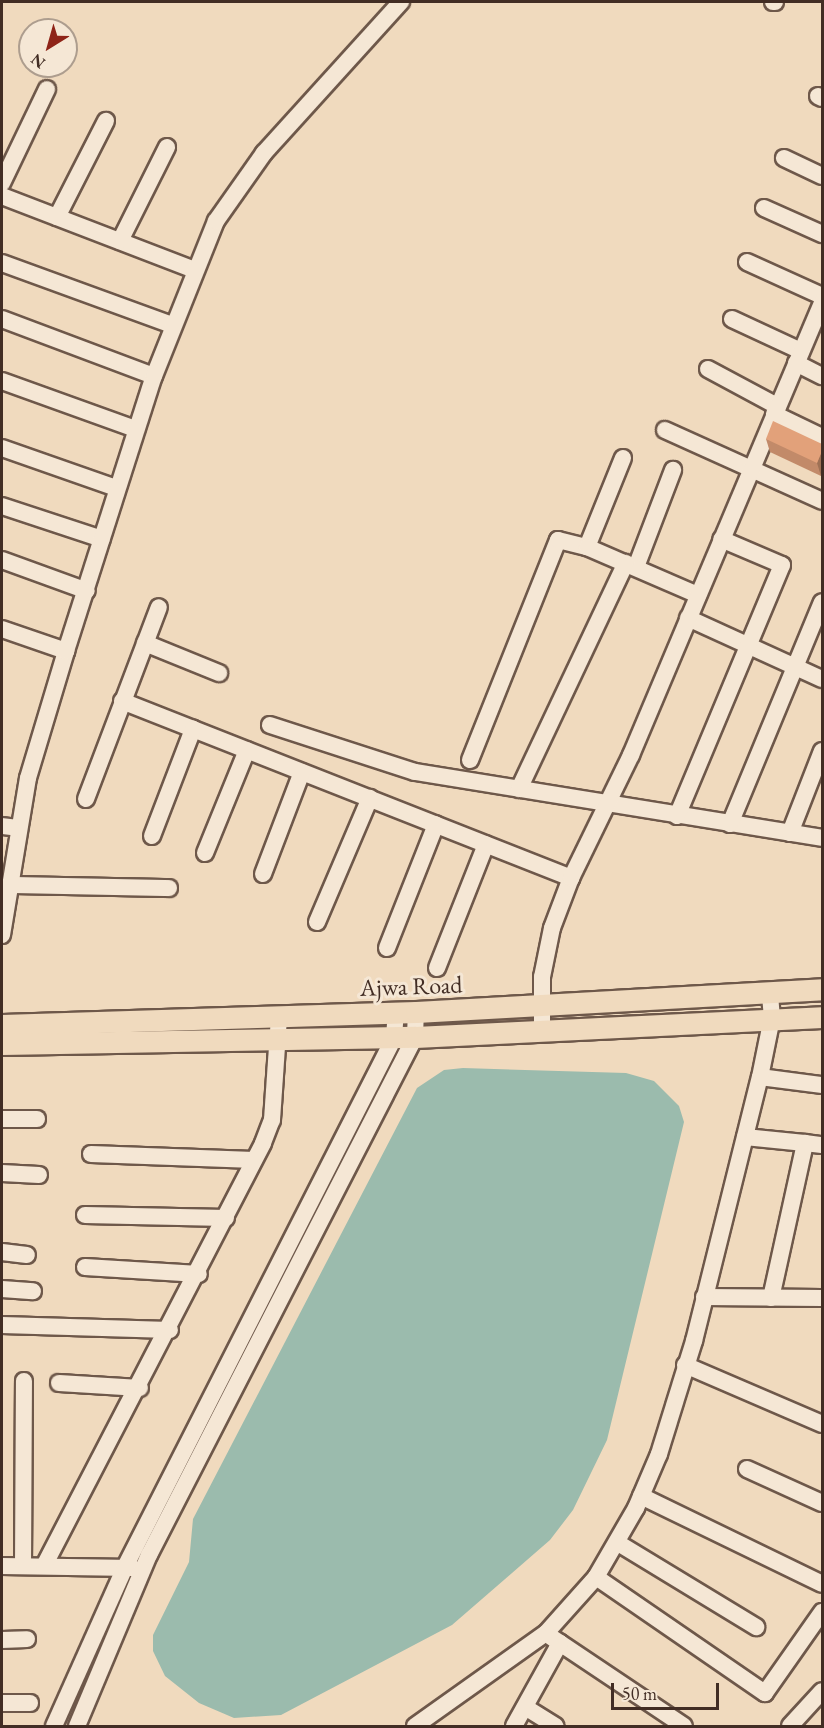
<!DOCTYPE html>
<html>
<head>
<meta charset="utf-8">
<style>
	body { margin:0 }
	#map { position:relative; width:824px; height:1728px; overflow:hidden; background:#f0dabe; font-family:"EB Garamond",serif }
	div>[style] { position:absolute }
	.water>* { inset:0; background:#9bbbad }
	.roads { filter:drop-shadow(2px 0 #6e584a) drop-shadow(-2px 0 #6e584a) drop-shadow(0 2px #6e584a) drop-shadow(0 -2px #6e584a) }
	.minor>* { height:16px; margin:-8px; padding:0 8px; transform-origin:8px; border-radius:8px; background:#f5e7d5 }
	.major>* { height:21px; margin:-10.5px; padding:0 10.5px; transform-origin:10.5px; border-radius:10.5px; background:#f0dabe }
	.wall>* { inset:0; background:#c28a69 }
	.shaded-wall>* { inset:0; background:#9e7155 }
	.building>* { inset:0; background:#e2a17a }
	span { translate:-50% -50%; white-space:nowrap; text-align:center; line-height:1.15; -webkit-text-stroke:6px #f5e7d5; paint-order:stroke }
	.street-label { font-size:24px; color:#422d24 }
	.frame { position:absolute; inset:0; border:3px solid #422d24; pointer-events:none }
	.north { position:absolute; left:18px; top:18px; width:60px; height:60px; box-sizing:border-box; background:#f5e7d5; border:2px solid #ad9d8e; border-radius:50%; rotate:217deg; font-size:16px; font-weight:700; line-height:24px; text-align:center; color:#422d24 }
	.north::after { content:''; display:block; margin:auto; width:21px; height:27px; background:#8f2418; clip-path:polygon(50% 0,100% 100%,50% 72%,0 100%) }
	.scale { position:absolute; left:611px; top:1683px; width:108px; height:27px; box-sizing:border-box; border:3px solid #422d24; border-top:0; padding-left:8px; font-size:18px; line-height:21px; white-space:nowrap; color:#422d24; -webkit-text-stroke:4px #f5e7d5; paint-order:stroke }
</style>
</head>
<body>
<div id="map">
	<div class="water">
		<div style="clip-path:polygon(463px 1068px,626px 1073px,654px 1081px,679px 1106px,684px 1122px,607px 1440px,573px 1510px,550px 1540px,452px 1625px,281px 1715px,234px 1718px,199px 1703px,165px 1676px,153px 1651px,153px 1635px,189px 1562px,193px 1519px,417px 1088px,444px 1070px)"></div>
	</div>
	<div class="roads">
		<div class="minor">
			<div style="left:773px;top:2px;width:2px"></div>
			<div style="left:818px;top:96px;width:4px;rotate:27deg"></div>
			<div style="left:784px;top:158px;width:42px;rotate:25.3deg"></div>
			<div style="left:2px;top:183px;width:104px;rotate:-64.4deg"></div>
			<div style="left:2px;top:196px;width:207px;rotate:21deg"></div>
			<div style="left:764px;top:208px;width:64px;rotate:24.1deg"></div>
			<div style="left:57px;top:217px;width:108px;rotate:-63deg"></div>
			<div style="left:120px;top:241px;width:105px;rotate:-63.4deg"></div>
			<div style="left:747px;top:262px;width:82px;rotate:24.4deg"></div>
			<div style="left:2px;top:263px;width:181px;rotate:20deg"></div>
			<div style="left:2px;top:319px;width:162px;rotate:20.6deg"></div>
			<div style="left:732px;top:319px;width:76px;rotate:24.9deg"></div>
			<div style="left:796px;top:363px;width:29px;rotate:27deg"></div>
			<div style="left:708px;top:369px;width:78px;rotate:28.2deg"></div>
			<div style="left:2px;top:381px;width:141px;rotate:19.8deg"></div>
			<div style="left:774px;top:414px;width:53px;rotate:25.6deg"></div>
			<div style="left:665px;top:430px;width:172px;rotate:24.3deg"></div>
			<div style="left:2px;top:448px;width:121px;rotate:19.3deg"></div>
			<div style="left:2px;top:506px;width:105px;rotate:18.3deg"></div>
			<div style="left:587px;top:547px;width:96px;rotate:-68deg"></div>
			<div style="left:2px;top:560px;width:90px;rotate:20deg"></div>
			<div style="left:636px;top:567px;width:104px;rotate:-69.1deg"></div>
			<div style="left:688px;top:618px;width:147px;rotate:24.5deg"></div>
			<div style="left:2px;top:629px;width:68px;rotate:19deg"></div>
			<div style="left:145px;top:643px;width:80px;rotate:22.1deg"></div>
			<div style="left:122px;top:701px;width:483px;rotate:21.5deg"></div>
			<div style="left:270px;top:725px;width:152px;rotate:18deg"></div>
			<div style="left:415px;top:772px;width:412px;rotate:9.2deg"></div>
			<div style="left:470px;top:760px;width:237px;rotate:-68.2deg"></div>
			<div style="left:558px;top:540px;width:30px;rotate:14deg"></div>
			<div style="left:587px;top:547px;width:121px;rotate:23.4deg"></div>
			<div style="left:519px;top:789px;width:250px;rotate:-64.7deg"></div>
			<div style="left:86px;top:799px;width:205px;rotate:-69.2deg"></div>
			<div style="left:677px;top:816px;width:272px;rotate:-67.3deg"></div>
			<div style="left:782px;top:565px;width:66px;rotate:-156.9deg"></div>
			<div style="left:730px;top:824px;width:240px;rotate:-67.5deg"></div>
			<div style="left:2px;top:826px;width:16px;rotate:7deg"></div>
			<div style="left:790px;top:833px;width:88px;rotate:-68.7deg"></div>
			<div style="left:152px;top:836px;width:115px;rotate:-69deg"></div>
			<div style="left:205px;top:853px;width:111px;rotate:-67.8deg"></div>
			<div style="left:263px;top:874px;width:109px;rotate:-69.1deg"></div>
			<div style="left:9px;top:885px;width:160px;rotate:1.1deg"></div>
			<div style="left:317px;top:922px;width:135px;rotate:-66.9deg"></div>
			<div style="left:2px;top:935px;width:159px;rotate:-80.6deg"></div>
			<div style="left:28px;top:778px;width:133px;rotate:-73.3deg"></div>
			<div style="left:66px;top:651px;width:289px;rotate:-72.3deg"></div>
			<div style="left:154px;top:376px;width:167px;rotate:-68.2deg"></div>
			<div style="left:216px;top:221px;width:83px;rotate:-54.8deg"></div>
			<div style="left:264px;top:153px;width:204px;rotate:-47.8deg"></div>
			<div style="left:387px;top:948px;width:133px;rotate:-68.4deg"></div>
			<div style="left:437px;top:968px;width:133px;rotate:-68.4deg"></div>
			<div style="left:542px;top:1030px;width:53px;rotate:-90deg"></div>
			<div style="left:542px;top:977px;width:50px;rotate:-78.5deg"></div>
			<div style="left:552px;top:928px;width:53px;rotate:-69.2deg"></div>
			<div style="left:571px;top:878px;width:137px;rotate:-64deg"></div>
			<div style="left:631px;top:755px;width:492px;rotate:-67.1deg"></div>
			<div style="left:760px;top:1077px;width:63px;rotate:7.4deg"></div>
			<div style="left:2px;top:1119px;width:35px"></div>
			<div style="left:745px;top:1137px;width:60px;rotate:5.7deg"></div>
			<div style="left:91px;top:1154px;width:163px;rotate:2.1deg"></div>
			<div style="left:2px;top:1173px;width:37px;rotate:3deg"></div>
			<div style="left:85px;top:1215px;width:141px;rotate:1.2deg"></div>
			<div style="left:2px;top:1252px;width:25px;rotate:7deg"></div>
			<div style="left:85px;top:1267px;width:114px;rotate:3.5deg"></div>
			<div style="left:2px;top:1289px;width:31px;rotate:4deg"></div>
			<div style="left:704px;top:1297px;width:118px;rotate:0.5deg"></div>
			<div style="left:771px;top:1298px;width:159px;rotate:-77.6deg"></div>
			<div style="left:805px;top:1143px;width:17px;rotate:7deg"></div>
			<div style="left:2px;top:1325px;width:168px;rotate:1.7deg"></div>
			<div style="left:685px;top:1365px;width:149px;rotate:23.3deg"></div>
			<div style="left:59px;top:1383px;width:81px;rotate:3.5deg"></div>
			<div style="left:747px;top:1469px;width:82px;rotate:24.4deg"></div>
			<div style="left:641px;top:1496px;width:201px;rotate:25.9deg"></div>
			<div style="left:618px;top:1543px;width:162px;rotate:31.3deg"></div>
			<div style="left:2px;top:1566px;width:131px;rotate:0.9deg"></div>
			<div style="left:23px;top:1566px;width:185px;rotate:-89.7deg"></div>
			<div style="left:44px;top:1566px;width:476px;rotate:-62.6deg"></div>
			<div style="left:263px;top:1143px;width:25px;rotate:-69deg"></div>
			<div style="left:272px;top:1120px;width:104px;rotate:-86.1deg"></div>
			<div style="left:596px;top:1577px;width:205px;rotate:34.5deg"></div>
			<div style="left:765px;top:1693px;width:99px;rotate:-54.9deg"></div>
			<div style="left:2px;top:1640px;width:25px;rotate:-2deg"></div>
			<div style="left:560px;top:1643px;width:149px;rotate:33.8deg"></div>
			<div style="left:2px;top:1703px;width:28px"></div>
			<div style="left:525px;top:1707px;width:36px;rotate:32deg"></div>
			<div style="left:54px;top:1726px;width:174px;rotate:-65.9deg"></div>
			<div style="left:125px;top:1567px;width:593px;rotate:-63.05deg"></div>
			<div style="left:394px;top:1038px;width:26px;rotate:-86deg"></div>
			<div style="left:77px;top:1726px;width:186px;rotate:-67.2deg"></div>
			<div style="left:149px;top:1555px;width:582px;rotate:-62.82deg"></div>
			<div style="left:415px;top:1037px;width:25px;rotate:-88deg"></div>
			<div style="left:415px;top:1726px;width:161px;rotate:-35.4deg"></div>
			<div style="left:546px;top:1633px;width:75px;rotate:-48.2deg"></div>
			<div style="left:596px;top:1577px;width:80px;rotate:-59.9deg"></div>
			<div style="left:636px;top:1508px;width:59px;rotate:-66.9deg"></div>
			<div style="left:659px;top:1454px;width:118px;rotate:-72.8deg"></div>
			<div style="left:694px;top:1341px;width:272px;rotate:-76deg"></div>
			<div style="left:760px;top:1077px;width:60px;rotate:-78.5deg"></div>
			<div style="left:772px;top:1018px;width:25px;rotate:-95deg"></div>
			<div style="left:514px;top:1726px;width:95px;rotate:-61deg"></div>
			<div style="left:560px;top:1643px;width:11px;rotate:-146deg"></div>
			<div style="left:790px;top:1726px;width:47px;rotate:-47.6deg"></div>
		</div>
		<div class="major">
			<div style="left:2px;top:1025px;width:414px;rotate:-1.8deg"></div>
			<div style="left:416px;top:1012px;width:407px;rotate:-3.2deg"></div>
			<div style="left:2px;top:1044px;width:413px;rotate:-1deg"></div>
			<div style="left:415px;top:1037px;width:407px;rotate:-2.8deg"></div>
		</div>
	</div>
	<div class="wall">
		<div style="clip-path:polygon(766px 439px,822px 444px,821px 476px,770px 452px)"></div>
	</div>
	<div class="shaded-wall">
		<div style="clip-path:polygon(822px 451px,822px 473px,821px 476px,817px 463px)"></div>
	</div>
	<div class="building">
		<div style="clip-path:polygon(773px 421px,822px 444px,822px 451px,817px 463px,766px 439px)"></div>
	</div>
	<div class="street-label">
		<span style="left:411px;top:986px;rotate:-2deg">Ajwa Road</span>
	</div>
	<div class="frame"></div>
	<div class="north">N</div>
	<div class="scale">50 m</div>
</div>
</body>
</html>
